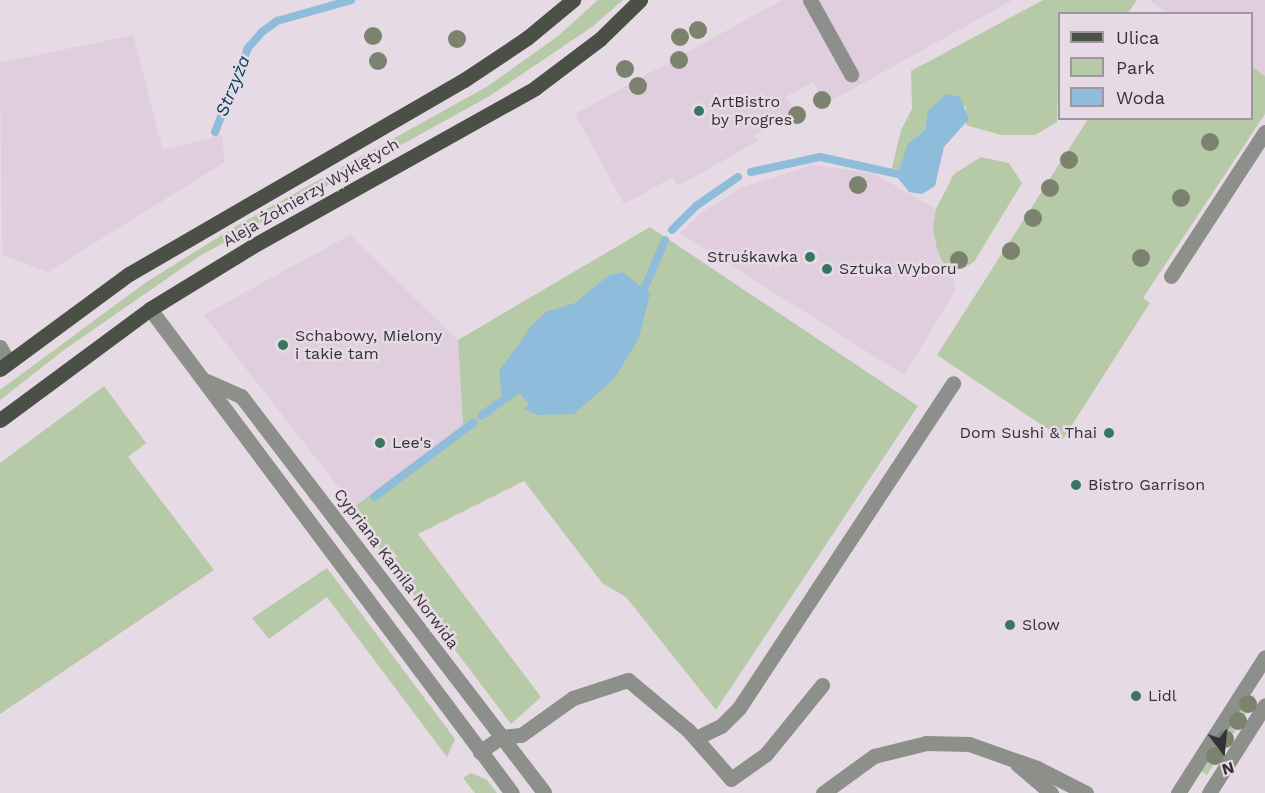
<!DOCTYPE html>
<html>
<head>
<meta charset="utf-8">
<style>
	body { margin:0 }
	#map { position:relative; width:1265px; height:793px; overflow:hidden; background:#e6dae5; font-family:"Work Sans",sans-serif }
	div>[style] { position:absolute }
	.built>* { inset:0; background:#e0cede }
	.green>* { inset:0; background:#b6caa8 }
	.water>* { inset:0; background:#8ebcda }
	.stream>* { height:8px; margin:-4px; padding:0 4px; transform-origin:4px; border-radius:4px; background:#8ebcda }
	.minor>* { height:15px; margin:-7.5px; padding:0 7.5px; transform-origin:7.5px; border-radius:7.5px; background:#8d908a }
	.major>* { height:15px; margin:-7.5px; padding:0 7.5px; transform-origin:7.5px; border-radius:7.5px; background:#4b5047 }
	.trees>* { width:18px; height:18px; margin:-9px; border-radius:50%; background:#7b836e }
	.dots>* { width:16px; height:16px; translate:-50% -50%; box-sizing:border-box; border:3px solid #e6dae5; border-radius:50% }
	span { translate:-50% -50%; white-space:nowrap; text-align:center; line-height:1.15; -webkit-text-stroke:5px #e6dae5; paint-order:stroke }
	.poi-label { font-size:16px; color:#353135 }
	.left { translate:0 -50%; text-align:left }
	.right { translate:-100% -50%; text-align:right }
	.street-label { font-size:16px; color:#353135 }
	.water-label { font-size:18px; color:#013f5d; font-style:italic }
	.legend { position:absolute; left:1058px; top:12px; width:195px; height:108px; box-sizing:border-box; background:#e6dae5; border:2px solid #9f969f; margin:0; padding:8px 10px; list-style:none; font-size:18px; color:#353135 }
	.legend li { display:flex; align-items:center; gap:12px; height:30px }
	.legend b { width:30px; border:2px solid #9f969f }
	.north { position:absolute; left:1193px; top:721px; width:60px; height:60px; -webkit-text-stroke:4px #e6dae5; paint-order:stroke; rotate:164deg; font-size:16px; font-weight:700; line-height:24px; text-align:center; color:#353135 }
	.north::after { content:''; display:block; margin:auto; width:21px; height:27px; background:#353135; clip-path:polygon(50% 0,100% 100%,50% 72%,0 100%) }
</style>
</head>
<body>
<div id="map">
	<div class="built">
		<div style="clip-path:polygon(782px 0,1013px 0,825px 104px,813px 82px,786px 97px,795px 113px,755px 135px,758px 141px,678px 186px,673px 177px,624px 204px,575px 114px)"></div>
		<div style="clip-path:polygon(1149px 0,1265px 0,1265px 76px,1252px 67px,1252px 14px,1167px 13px)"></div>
		<div style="clip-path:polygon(133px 35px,163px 150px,222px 135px,225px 162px,48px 272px,2px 255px,0 63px)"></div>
		<div style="clip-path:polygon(812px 165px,873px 173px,936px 209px,933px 227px,943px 263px,950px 268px,956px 289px,904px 375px,680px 233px,701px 213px,741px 188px)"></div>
		<div style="clip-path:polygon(350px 235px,458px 340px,463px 425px,354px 507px,204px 315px)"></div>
	</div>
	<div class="green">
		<div style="clip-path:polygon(598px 0,623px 0,592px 27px,488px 97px,198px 257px,64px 350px,0 400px,0 390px,145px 283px,238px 225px,488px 86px,558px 36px)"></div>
		<div style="clip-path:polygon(1043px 0,1137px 0,1128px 13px,1060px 14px,1057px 122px,1035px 135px,1001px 135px,966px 125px,966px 106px,926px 123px,925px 130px,908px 143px,902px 172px,892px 168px,901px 130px,912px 109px,911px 71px)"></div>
		<div style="clip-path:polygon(1252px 67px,1265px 76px,1265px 114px,1143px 298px,1150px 303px,1063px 439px,937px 355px,1088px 119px,1252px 118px)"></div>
		<div style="clip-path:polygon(981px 157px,1009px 163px,1022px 183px,974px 262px,964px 268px,950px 268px,943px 263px,937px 249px,933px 227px,936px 209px,954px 174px)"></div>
		<div style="clip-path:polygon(650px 227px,918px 406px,716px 710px,626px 597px,603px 584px,524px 481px,418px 534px,541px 697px,511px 724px,381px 552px,367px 522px,354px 507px,463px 425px,458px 340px)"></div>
		<div style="clip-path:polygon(104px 386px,146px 443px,128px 457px,214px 570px,0 714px,0 463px)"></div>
		<div style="clip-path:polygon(327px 568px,455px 739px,447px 757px,327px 597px,269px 639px,252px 618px)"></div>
		<div style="clip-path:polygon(1254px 695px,1255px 700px,1207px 775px,1201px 771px,1249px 697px)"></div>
		<div style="clip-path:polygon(471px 773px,487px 780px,497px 793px,475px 793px,463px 778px)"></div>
	</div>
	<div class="water">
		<div style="clip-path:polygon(946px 94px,960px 97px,969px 119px,944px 147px,935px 186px,922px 194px,909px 192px,897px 177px,908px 143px,925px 130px,928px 111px)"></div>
		<div style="clip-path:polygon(623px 272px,650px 294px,639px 338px,614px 379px,574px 414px,537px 415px,524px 409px,529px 405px,515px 387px,502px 397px,499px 371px,532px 325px,546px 312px,575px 303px,609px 275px)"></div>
	</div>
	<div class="stream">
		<div style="left:215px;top:132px;width:90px;rotate:-68.6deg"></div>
		<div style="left:248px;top:48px;width:21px;rotate:-49deg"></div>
		<div style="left:262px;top:32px;width:19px;rotate:-36deg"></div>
		<div style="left:277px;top:21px;width:77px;rotate:-15.8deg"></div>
		<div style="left:751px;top:172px;width:71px;rotate:-12.3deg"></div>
		<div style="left:820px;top:157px;width:80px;rotate:12.3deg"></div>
		<div style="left:672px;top:230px;width:34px;rotate:-45deg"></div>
		<div style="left:696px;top:206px;width:51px;rotate:-34.6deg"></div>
		<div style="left:645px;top:287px;width:51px;rotate:-66.9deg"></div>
		<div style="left:481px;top:416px;width:46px;rotate:-36.1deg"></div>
		<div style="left:374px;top:497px;width:124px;rotate:-36.8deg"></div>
	</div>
	<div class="minor">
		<div style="left:810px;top:0;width:85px;rotate:61deg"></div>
		<div style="left:1171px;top:276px;width:172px;rotate:-56.9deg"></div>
		<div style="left:150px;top:309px;width:604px;rotate:53.21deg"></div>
		<div style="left:0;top:347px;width:17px;rotate:62deg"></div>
		<div style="left:207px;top:381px;width:37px;rotate:24deg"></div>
		<div style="left:241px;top:396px;width:499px;rotate:52.6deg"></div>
		<div style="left:696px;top:738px;width:28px;rotate:-26deg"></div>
		<div style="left:721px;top:726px;width:25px;rotate:-45deg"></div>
		<div style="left:739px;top:708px;width:389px;rotate:-56.6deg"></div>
		<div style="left:480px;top:752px;width:26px;rotate:-36deg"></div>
		<div style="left:501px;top:737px;width:20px;rotate:-6deg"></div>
		<div style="left:521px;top:735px;width:64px;rotate:-35.4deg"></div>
		<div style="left:573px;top:698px;width:58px;rotate:-18.1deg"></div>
		<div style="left:628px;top:680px;width:78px;rotate:39.8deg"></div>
		<div style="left:688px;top:730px;width:65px;rotate:48.7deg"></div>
		<div style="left:731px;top:779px;width:43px;rotate:-35.5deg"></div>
		<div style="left:766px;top:754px;width:89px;rotate:-50.9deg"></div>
		<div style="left:1017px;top:764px;width:45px;rotate:40.5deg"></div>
		<div style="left:823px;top:793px;width:63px;rotate:-36deg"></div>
		<div style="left:874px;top:756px;width:54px;rotate:-14deg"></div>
		<div style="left:926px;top:743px;width:43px;rotate:1.3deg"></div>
		<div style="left:969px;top:744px;width:72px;rotate:19.4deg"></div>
		<div style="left:1037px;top:768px;width:55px;rotate:27deg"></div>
		<div style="left:1178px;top:793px;width:161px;rotate:-57.4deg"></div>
		<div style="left:1209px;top:793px;width:104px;rotate:-57.5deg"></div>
	</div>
	<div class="major">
		<div style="left:0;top:369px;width:160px;rotate:-36.4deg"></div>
		<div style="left:129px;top:274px;width:387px;rotate:-30.1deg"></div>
		<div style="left:464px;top:80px;width:76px;rotate:-33.7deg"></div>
		<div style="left:527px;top:38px;width:60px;rotate:-39.6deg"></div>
		<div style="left:0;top:420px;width:187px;rotate:-36.5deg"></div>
		<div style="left:150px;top:309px;width:119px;rotate:-31.5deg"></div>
		<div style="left:251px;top:247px;width:325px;rotate:-29.2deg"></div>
		<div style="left:535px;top:88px;width:81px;rotate:-37deg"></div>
		<div style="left:600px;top:39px;width:56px;rotate:-44.3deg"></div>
	</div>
	<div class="trees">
		<div style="left:698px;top:30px"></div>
		<div style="left:373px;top:36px"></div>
		<div style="left:680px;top:37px"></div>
		<div style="left:457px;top:39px"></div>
		<div style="left:679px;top:60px"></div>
		<div style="left:378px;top:61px"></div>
		<div style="left:625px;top:69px"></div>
		<div style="left:638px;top:86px"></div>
		<div style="left:822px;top:100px"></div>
		<div style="left:797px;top:115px"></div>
		<div style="left:1210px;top:142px"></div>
		<div style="left:1069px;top:160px"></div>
		<div style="left:858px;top:185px"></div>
		<div style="left:1050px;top:188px"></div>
		<div style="left:1181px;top:198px"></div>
		<div style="left:1033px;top:218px"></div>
		<div style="left:1011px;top:251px"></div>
		<div style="left:1141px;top:258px"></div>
		<div style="left:959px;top:260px"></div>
		<div style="left:1248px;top:704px"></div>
		<div style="left:1238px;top:721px"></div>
		<div style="left:1225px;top:739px"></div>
		<div style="left:1215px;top:756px"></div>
	</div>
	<div class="dots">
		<div style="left:699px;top:111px;background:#397661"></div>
		<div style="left:810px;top:257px;background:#397661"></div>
		<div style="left:827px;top:269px;background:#397661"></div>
		<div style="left:283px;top:345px;background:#397661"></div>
		<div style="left:1109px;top:433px;background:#397661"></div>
		<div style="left:380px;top:443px;background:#397661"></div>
		<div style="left:1076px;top:485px;background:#397661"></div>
		<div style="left:1010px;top:625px;background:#397661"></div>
		<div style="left:1136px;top:696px;background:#397661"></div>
	</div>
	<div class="poi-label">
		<span class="left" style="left:711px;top:111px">ArtBistro<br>by Progres</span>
		<span class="right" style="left:798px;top:257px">Struśkawka</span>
		<span class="left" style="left:839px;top:269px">Sztuka Wyboru</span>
		<span class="left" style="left:295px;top:345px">Schabowy, Mielony<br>i takie tam</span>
		<span class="right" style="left:1097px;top:433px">Dom Sushi &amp; Thai</span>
		<span class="left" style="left:392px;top:443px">Lee's</span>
		<span class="left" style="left:1088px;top:485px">Bistro Garrison</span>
		<span class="left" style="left:1022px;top:625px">Slow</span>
		<span class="left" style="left:1148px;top:696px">Lidl</span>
	</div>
	<div class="street-label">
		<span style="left:311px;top:193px;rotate:-30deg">Aleja Żołnierzy Wyklętych</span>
		<span style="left:396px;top:569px;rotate:53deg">Cypriana Kamila Norwida</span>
	</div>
	<div class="water-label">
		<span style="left:233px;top:86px;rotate:-68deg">Strzyża</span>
	</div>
	<ul class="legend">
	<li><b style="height:8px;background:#4b5047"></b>Ulica</li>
	<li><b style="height:16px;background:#b6caa8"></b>Park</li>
	<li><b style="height:16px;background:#8ebcda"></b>Woda</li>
	</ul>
	<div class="north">N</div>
</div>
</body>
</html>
